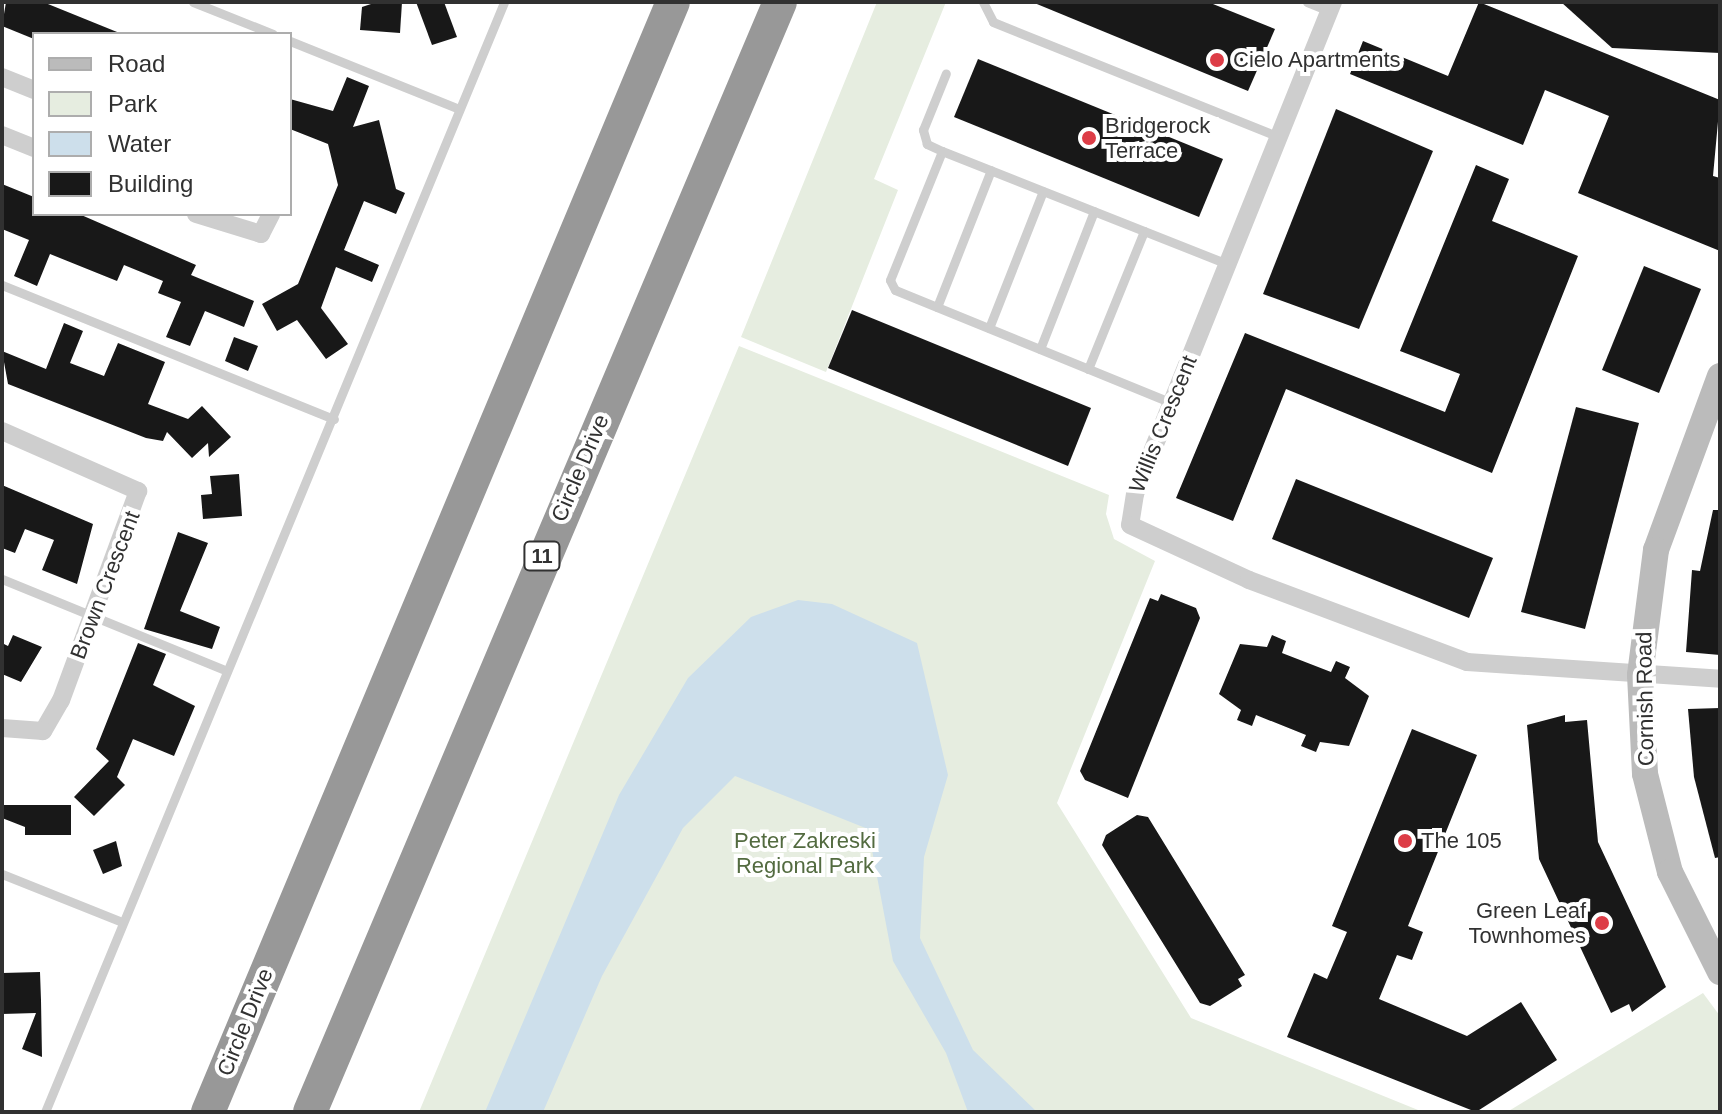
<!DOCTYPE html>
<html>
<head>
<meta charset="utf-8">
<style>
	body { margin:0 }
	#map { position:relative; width:1722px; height:1114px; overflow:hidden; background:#fff; font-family:Helvetica,sans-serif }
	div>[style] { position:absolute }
	.green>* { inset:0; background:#e6ede0 }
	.water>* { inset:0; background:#cddfeb }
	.building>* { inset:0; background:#181818 }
	.lane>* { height:9px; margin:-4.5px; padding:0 4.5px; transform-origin:4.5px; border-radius:4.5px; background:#cecece }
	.street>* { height:18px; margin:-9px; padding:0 9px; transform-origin:9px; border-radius:9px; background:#cecece }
	.secondary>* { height:26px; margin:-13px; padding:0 13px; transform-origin:13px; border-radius:13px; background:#bbb }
	.highway>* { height:34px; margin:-17px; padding:0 17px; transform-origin:17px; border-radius:17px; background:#989898 }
	.dots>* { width:22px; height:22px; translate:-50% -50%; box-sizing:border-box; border:4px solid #fff; border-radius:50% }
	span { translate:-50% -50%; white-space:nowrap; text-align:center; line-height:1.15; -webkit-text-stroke:8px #fff; paint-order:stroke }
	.shield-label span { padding:2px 6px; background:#fff; border:2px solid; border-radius:6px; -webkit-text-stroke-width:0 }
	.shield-label { font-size:20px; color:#313131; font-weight:700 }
	.poi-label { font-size:22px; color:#313131 }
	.left { translate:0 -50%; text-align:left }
	.right { translate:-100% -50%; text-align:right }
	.street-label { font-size:22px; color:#313131 }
	.park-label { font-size:22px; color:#536b40 }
	.frame { position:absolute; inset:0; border:4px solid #313131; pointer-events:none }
	.legend { position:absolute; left:32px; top:32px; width:260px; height:184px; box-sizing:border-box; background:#fff; border:2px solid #adadad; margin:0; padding:10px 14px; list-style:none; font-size:24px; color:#313131 }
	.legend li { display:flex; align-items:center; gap:16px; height:40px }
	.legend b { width:40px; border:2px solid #adadad }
</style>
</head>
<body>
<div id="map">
	<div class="green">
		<div style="clip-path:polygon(877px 2px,946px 2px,874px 179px,898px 190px,826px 372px,741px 337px)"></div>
		<div style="clip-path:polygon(739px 346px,1109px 495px,1106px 514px,1114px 539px,1155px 561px,1057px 803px,1191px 1018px,1423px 1112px,419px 1112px)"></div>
		<div style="clip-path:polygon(1703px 993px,1720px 1016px,1720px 1112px,1507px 1112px)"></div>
	</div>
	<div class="water">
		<div style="clip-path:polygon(798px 600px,832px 604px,917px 643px,948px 775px,924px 857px,920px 938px,973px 1050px,1037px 1112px,968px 1112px,946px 1053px,893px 961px,868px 829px,735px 776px,683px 828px,602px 976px,543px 1112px,485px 1112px,619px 795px,688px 678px,751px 617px)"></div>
	</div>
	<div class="building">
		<div style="clip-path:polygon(6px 2px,43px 2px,122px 34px,34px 39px,2px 26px)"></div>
		<div style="clip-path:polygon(377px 2px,402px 2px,400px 33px,360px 30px,362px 7px)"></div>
		<div style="clip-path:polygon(416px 2px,444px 2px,457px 37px,432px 45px)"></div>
		<div style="clip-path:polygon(1032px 2px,1208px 2px,1275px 29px,1248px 91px)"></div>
		<div style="clip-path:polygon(1479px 2px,1720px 100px,1713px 176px,1720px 178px,1720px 251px,1578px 193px,1609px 116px,1545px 90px,1523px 145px,1350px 74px,1363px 41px,1448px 76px)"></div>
		<div style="clip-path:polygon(1561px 2px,1720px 2px,1720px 53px,1612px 48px)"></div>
		<div style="clip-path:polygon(978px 59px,1223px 159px,1199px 217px,954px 117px)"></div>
		<div style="clip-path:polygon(347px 77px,369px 86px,353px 127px,379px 120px,396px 189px,405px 193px,396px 214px,364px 201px,344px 250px,379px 265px,372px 282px,336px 267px,321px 308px,348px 344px,326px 359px,297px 320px,277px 331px,262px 304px,298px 284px,338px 185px,328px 144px,290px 129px,290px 99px,333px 111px)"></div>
		<div style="clip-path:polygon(1336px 109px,1433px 151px,1359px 329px,1263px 294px)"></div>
		<div style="clip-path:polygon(1476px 165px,1509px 179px,1492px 221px,1578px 256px,1492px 473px,1286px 389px,1233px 521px,1176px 498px,1245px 333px,1445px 412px,1460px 374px,1400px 351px)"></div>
		<div style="clip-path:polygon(2px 184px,34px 197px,34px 214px,79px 214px,196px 265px,191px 275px,254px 301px,244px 327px,205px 311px,190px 346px,166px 337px,181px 302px,158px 293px,163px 281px,124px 265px,117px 281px,50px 254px,37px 286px,14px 276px,29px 240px,2px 229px)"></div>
		<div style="clip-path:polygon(1644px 266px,1701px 289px,1659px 393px,1602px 370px)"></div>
		<div style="clip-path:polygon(852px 310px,1091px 408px,1068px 466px,828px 368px)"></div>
		<div style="clip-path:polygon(64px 323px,83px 331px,70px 363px,104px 376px,118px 343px,165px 362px,148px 404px,188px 419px,202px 406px,231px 437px,209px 457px,208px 443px,192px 458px,167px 432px,163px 441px,146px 438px,8px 384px,2px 351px,46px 369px)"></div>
		<div style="clip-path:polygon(234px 337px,258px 346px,248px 371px,225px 361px)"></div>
		<div style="clip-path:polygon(1576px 407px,1639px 423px,1585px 629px,1521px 612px)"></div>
		<div style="clip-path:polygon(239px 474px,242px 516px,203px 519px,201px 495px,212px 494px,210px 476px)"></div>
		<div style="clip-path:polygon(1296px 479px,1493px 558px,1469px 618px,1272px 539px)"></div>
		<div style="clip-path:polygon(2px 485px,93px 524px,77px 584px,42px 570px,54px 540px,25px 529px,15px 553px,2px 548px)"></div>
		<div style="clip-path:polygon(1713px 510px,1720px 510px,1720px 655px,1686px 652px,1692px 570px,1700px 571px)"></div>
		<div style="clip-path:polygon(178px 532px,208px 543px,180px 611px,220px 627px,212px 649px,144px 629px)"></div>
		<div style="clip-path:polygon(1161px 594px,1196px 608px,1200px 618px,1128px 798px,1085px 780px,1080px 771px,1150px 598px,1158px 601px)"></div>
		<div style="clip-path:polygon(13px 635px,42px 647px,21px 682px,2px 674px,2px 643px,8px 646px)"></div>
		<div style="clip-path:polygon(1272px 635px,1286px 641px,1282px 653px,1331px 672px,1336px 661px,1350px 667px,1345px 678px,1369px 696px,1349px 746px,1320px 742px,1316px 752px,1301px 746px,1306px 735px,1256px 715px,1252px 726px,1237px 720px,1241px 710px,1219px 694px,1240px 644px,1267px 647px)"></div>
		<div style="clip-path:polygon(138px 643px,166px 654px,153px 685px,195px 706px,174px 756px,133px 739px,117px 777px,125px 785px,94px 816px,74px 797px,109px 761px,96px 749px)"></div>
		<div style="clip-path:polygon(1720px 708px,1720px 857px,1715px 858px,1694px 777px,1688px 709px)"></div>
		<div style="clip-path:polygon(1565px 715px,1565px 722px,1587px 720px,1598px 842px,1666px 987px,1632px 1012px,1629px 1004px,1611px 1013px,1539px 859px,1527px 725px)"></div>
		<div style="clip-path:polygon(1412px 729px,1477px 755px,1408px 926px,1423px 932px,1412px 960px,1397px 955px,1379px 999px,1467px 1036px,1521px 1002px,1557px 1060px,1476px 1112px,1287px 1037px,1314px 973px,1327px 979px,1347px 932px,1332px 926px)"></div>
		<div style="clip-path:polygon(2px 805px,71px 805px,71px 835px,25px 835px,25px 827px,2px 818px)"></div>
		<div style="clip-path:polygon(1137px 815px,1148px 817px,1245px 975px,1238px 979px,1242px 986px,1210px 1006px,1200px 1003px,1102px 845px,1106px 835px)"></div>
		<div style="clip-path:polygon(116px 841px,122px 866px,103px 874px,93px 850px)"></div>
		<div style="clip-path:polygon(40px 972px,41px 1000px,42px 1057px,22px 1049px,36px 1013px,2px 1014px,2px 973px)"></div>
	</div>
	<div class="lane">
		<div style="left:193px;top:2px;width:86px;rotate:21.8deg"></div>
		<div style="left:983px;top:2px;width:22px;rotate:63deg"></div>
		<div style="left:993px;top:22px;width:308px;rotate:21.9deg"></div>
		<div style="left:1307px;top:2px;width:24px;rotate:22deg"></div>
		<div style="left:290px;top:41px;width:182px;rotate:21.9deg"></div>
		<div style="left:942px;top:151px;width:17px;rotate:-155deg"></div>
		<div style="left:927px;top:144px;width:15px;rotate:-106deg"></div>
		<div style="left:923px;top:130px;width:61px;rotate:-68deg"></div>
		<div style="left:2px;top:285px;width:358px;rotate:22deg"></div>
		<div style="left:937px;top:307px;width:147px;rotate:-68.5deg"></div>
		<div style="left:989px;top:328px;width:147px;rotate:-68.5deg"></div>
		<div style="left:1040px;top:349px;width:148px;rotate:-68.6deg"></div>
		<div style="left:1088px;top:369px;width:149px;rotate:-67.9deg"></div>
		<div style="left:1172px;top:403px;width:299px;rotate:-157.8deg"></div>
		<div style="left:895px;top:290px;width:11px;rotate:-117deg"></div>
		<div style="left:890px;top:280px;width:139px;rotate:-68deg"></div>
		<div style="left:942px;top:151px;width:307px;rotate:21.6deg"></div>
		<div style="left:2px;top:579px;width:243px;rotate:22.2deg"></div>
		<div style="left:2px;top:874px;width:129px;rotate:21.8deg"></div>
		<div style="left:45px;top:1112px;width:1201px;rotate:-67.53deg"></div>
	</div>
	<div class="street">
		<div style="left:1333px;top:2px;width:530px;rotate:111.92deg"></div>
		<div style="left:1135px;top:494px;width:31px;rotate:99deg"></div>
		<div style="left:1130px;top:525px;width:131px;rotate:24.8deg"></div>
		<div style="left:1249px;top:580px;width:233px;rotate:20.6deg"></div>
		<div style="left:1467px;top:662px;width:254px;rotate:3.8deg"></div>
		<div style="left:2px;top:77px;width:35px;rotate:22deg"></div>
		<div style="left:2px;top:135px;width:35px;rotate:22deg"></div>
		<div style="left:196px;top:214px;width:68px;rotate:17.1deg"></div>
		<div style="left:261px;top:234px;width:22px;rotate:-63deg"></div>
		<div style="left:2px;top:431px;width:149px;rotate:23.8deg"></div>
		<div style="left:138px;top:491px;width:223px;rotate:110.2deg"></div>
		<div style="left:61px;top:700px;width:36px;rotate:120deg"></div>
		<div style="left:43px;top:731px;width:41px;rotate:-175.8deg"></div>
	</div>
	<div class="secondary">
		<div style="left:1720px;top:376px;width:185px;rotate:110.2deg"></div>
		<div style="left:1656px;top:550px;width:126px;rotate:97.3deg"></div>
		<div style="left:1640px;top:675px;width:99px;rotate:87.1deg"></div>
		<div style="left:1645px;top:774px;width:101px;rotate:75.7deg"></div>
		<div style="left:1670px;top:872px;width:112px;rotate:63.4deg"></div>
	</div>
	<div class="highway">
		<div style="left:208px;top:1112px;width:1203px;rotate:-67.27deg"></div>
		<div style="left:310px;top:1112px;width:1205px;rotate:-67.05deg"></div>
	</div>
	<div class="dots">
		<div style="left:1217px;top:60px;background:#dd3d47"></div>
		<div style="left:1089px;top:138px;background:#dd3d47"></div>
		<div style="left:1405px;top:841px;background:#dd3d47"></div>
		<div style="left:1602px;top:923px;background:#dd3d47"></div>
	</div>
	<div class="shield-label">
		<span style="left:542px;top:556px">11</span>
	</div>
	<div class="poi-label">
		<span class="left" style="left:1233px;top:60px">Cielo Apartments</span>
		<span class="left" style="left:1105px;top:138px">Bridgerock<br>Terrace</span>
		<span class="left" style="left:1421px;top:841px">The 105</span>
		<span class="right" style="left:1586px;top:923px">Green Leaf<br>Townhomes</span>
	</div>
	<div class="street-label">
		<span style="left:1163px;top:424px;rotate:-68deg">Willis Crescent</span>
		<span style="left:580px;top:468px;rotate:-67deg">Circle Drive</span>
		<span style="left:105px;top:585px;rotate:-69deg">Brown Crescent</span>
		<span style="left:1645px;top:699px;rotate:-91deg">Cornish Road</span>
		<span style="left:245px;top:1022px;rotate:-68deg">Circle Drive</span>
	</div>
	<div class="park-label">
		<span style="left:805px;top:853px">Peter Zakreski<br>Regional Park</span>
	</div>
	<div class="frame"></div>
	<ul class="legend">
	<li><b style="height:10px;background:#bbb"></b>Road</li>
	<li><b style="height:22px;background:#e6ede0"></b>Park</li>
	<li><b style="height:22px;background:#cddfeb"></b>Water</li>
	<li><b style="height:22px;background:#181818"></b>Building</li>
	</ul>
</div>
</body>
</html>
